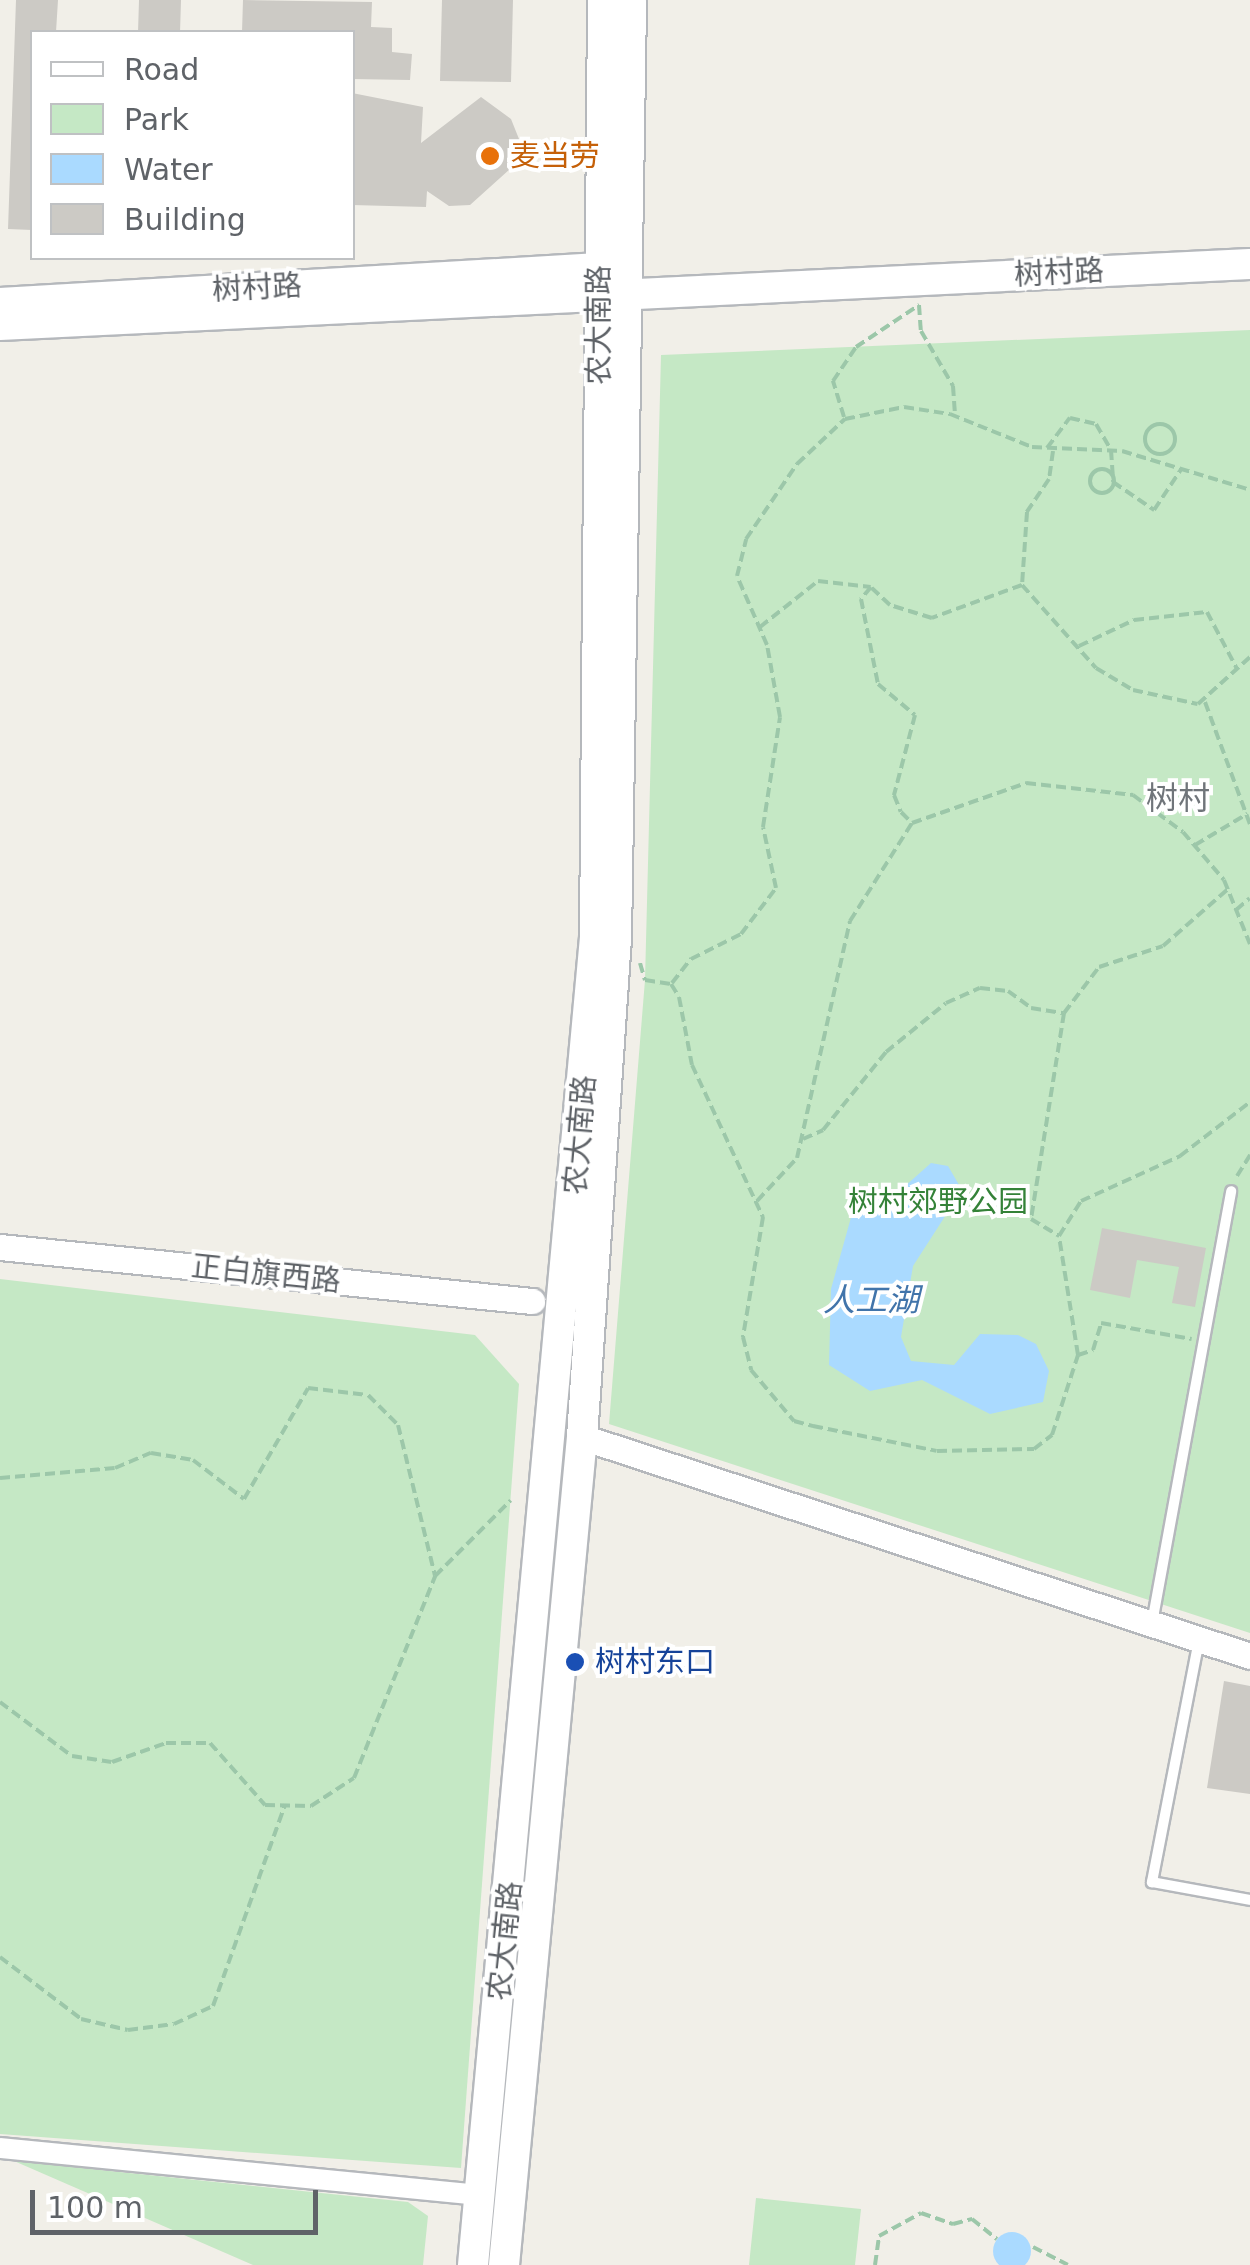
<!DOCTYPE html>
<html>
<head>
<meta charset="utf-8">
<style>
	body { margin:0 }
	#map { position:relative; width:1250px; height:2265px; overflow:hidden; background:#f1efe8; font-family:"DejaVu Sans","Noto Sans SC",sans-serif }
	div>[style] { position:absolute }
	.green>* { inset:0; background:#c5e8c5 }
	.water>* { inset:0; background:#aadaff }
	.round { border-radius:50% }
	.building>* { inset:0; background:#cccac5 }
	.path>* { height:4px; margin-top:-2px; transform-origin:0; background:repeating-linear-gradient(90deg,#9cc7a9 0 10px,transparent 0 15px) }
	.path>.ring { margin:-2px; padding:0; box-sizing:content-box; background:none; border:4px solid #9cc7a9; border-radius:50% }
	.roads { filter:drop-shadow(2px 0 #b5b8bc) drop-shadow(-2px 0 #b5b8bc) drop-shadow(0 2px #b5b8bc) drop-shadow(0 -2px #b5b8bc) }
	.service>* { height:10px; margin:-5px; padding:0 5px; transform-origin:5px; border-radius:5px; background:#fff }
	.minor>* { height:20px; margin:-10px; padding:0 10px; transform-origin:10px; border-radius:10px; background:#fff }
	.tertiary>* { height:25px; margin:-12.5px; padding:0 12.5px; transform-origin:12.5px; border-radius:12.5px; background:#fff }
	.secondary>* { height:30px; margin:-15px; padding:0 15px; transform-origin:15px; border-radius:15px; background:#fff }
	.dots>* { width:28px; height:28px; translate:-50% -50%; box-sizing:border-box; border:5px solid #fff; border-radius:50% }
	span { translate:-50% -50%; white-space:nowrap; text-align:center; line-height:1.15; -webkit-text-stroke:8px #fff; paint-order:stroke }
	.food-label { font-size:30px; color:#c56008 }
	.left { translate:0 -50%; text-align:left }
	.street-label { font-size:30px; color:#5f6368 }
	.park-label { font-size:30px; color:#348238 }
	.transit-label { font-size:30px; color:#164399 }
	.neighbourhood-label { font-size:32px; color:#70757a }
	.water-label { font-size:32px; color:#4174aa; font-style:italic }
	.legend { position:absolute; left:30px; top:30px; width:325px; height:230px; box-sizing:border-box; background:#fff; border:2px solid #bfc1c3; margin:0; padding:12px 18px; list-style:none; font-size:30px; color:#5f6368 }
	.legend li { display:flex; align-items:center; gap:20px; height:50px }
	.legend b { width:50px; border:2px solid #bfc1c3 }
	.scale { position:absolute; left:30px; top:2190px; width:288px; height:45px; box-sizing:border-box; border:5px solid #5f6368; border-top:0; padding-left:12px; font-size:30px; line-height:35px; white-space:nowrap; color:#5f6368; -webkit-text-stroke:8px #fff; paint-order:stroke }
</style>
</head>
<body>
<div id="map">
	<div class="green">
		<div style="clip-path:polygon(1250px 330px,1250px 1633px,609px 1424px,645px 980px,661px 355px)"></div>
		<div style="clip-path:polygon(0 1279px,475px 1335px,519px 1384px,461px 2168px,0 2134px)"></div>
		<div style="clip-path:polygon(14px 2161px,408px 2202px,428px 2216px,423px 2265px,253px 2265px)"></div>
		<div style="clip-path:polygon(756px 2198px,861px 2209px,855px 2265px,749px 2265px)"></div>
	</div>
	<div class="water">
		<div style="clip-path:polygon(931px 1163px,948px 1166px,962px 1190px,913px 1266px,901px 1337px,911px 1361px,954px 1365px,980px 1334px,1018px 1335px,1036px 1344px,1049px 1371px,1043px 1402px,990px 1414px,922px 1380px,870px 1391px,829px 1365px,831px 1289px,857px 1196px,895px 1195px)"></div>
		<div class="round" style="left:993px;top:2232px;width:38px;height:38px"></div>
	</div>
	<div class="building">
		<div style="clip-path:polygon(16px 0,58px 0,56px 32px,32px 32px,32px 230px,8px 229px)"></div>
		<div style="clip-path:polygon(139px 0,181px 0,180px 32px,138px 32px)"></div>
		<div style="clip-path:polygon(243px 0,372px 2px,371px 27px,392px 28px,392px 52px,412px 54px,410px 80px,352px 79px,352px 32px,242px 32px)"></div>
		<div style="clip-path:polygon(442px 0,513px 0,511px 82px,440px 81px)"></div>
		<div style="clip-path:polygon(352px 93px,423px 107px,421px 143px,481px 97px,511px 119px,519px 139px,510px 169px,470px 205px,449px 206px,427px 191px,426px 207px,352px 205px)"></div>
		<div style="clip-path:polygon(1102px 1228px,1206px 1248px,1195px 1307px,1172px 1303px,1179px 1267px,1137px 1260px,1130px 1298px,1090px 1290px)"></div>
		<div style="clip-path:polygon(1224px 1681px,1250px 1686px,1250px 1794px,1207px 1788px)"></div>
	</div>
	<div class="path">
		<div style="left:919px;top:305px;width:26px;rotate:86deg"></div>
		<div style="left:921px;top:331px;width:64px;rotate:59.8deg"></div>
		<div style="left:953px;top:386px;width:30px;rotate:86deg"></div>
		<div style="left:844px;top:417px;width:38px;rotate:-107deg"></div>
		<div style="left:833px;top:381px;width:41px;rotate:-55.9deg"></div>
		<div style="left:856px;top:347px;width:76px;rotate:-33.7deg"></div>
		<div class="ring" style="left:1145px;top:424px;width:26px;height:26px"></div>
		<div style="left:1047px;top:448px;width:38px;rotate:-53deg"></div>
		<div style="left:1070px;top:418px;width:27px;rotate:13deg"></div>
		<div style="left:1096px;top:424px;width:30px;rotate:60deg"></div>
		<div style="left:1111px;top:450px;width:32px;rotate:86deg"></div>
		<div style="left:1113px;top:482px;width:50px;rotate:34.3deg"></div>
		<div style="left:1154px;top:510px;width:50px;rotate:-56.3deg"></div>
		<div style="left:1053px;top:451px;width:28px;rotate:98deg"></div>
		<div style="left:1049px;top:479px;width:40px;rotate:124deg"></div>
		<div style="left:1027px;top:512px;width:73px;rotate:93.9deg"></div>
		<div style="left:1022px;top:585px;width:111px;rotate:48.3deg"></div>
		<div style="left:1096px;top:668px;width:43px;rotate:30.7deg"></div>
		<div style="left:1133px;top:690px;width:66px;rotate:12.2deg"></div>
		<div style="left:1198px;top:704px;width:70px;rotate:-42.1deg"></div>
		<div class="ring" style="left:1090px;top:469px;width:20px;height:20px"></div>
		<div style="left:1022px;top:585px;width:96px;rotate:159.9deg"></div>
		<div style="left:932px;top:618px;width:44px;rotate:-162.8deg"></div>
		<div style="left:890px;top:605px;width:26px;rotate:-137deg"></div>
		<div style="left:871px;top:587px;width:16px;rotate:130deg"></div>
		<div style="left:861px;top:599px;width:87px;rotate:78.7deg"></div>
		<div style="left:878px;top:684px;width:48px;rotate:40deg"></div>
		<div style="left:915px;top:715px;width:83px;rotate:104.7deg"></div>
		<div style="left:894px;top:795px;width:18px;rotate:68deg"></div>
		<div style="left:901px;top:812px;width:16px;rotate:45deg"></div>
		<div style="left:912px;top:823px;width:121px;rotate:-19.3deg"></div>
		<div style="left:1026px;top:783px;width:108px;rotate:6.4deg"></div>
		<div style="left:1133px;top:795px;width:62px;rotate:36.5deg"></div>
		<div style="left:1183px;top:832px;width:63px;rotate:49.5deg"></div>
		<div style="left:1224px;top:880px;width:69px;rotate:67.9deg"></div>
		<div style="left:760px;top:627px;width:74px;rotate:-38.4deg"></div>
		<div style="left:818px;top:581px;width:53px;rotate:6.5deg"></div>
		<div style="left:1079px;top:646px;width:61px;rotate:-25.3deg"></div>
		<div style="left:1134px;top:620px;width:73px;rotate:-6.3deg"></div>
		<div style="left:1207px;top:612px;width:64px;rotate:62.2deg"></div>
		<div style="left:1205px;top:702px;width:130px;rotate:69.8deg"></div>
		<div style="left:1195px;top:845px;width:61px;rotate:-30.8deg"></div>
		<div style="left:1236px;top:910px;width:18px;rotate:-41deg"></div>
		<div style="left:640px;top:963px;width:18px;rotate:74deg"></div>
		<div style="left:645px;top:980px;width:26px;rotate:9deg"></div>
		<div style="left:671px;top:984px;width:15px;rotate:58deg"></div>
		<div style="left:679px;top:997px;width:69px;rotate:79.2deg"></div>
		<div style="left:692px;top:1065px;width:168px;rotate:65deg"></div>
		<div style="left:763px;top:1217px;width:122px;rotate:99.5deg"></div>
		<div style="left:743px;top:1337px;width:34px;rotate:76deg"></div>
		<div style="left:751px;top:1370px;width:67px;rotate:49.9deg"></div>
		<div style="left:794px;top:1421px;width:20px;rotate:15deg"></div>
		<div style="left:813px;top:1426px;width:126px;rotate:11.4deg"></div>
		<div style="left:937px;top:1451px;width:97px;rotate:-1.2deg"></div>
		<div style="left:1034px;top:1449px;width:23px;rotate:-38deg"></div>
		<div style="left:1052px;top:1435px;width:84px;rotate:-72deg"></div>
		<div style="left:1078px;top:1355px;width:121px;rotate:-99.1deg"></div>
		<div style="left:1059px;top:1236px;width:41px;rotate:-57.8deg"></div>
		<div style="left:1081px;top:1201px;width:109px;rotate:-24.4deg"></div>
		<div style="left:1180px;top:1156px;width:88px;rotate:-37.6deg"></div>
		<div style="left:672px;top:983px;width:31px;rotate:-52deg"></div>
		<div style="left:691px;top:959px;width:56px;rotate:-26.6deg"></div>
		<div style="left:741px;top:934px;width:58px;rotate:-52.7deg"></div>
		<div style="left:776px;top:888px;width:62px;rotate:-102deg"></div>
		<div style="left:763px;top:827px;width:111px;rotate:-81.2deg"></div>
		<div style="left:780px;top:717px;width:73px;rotate:-100.2deg"></div>
		<div style="left:767px;top:645px;width:75px;rotate:-113.5deg"></div>
		<div style="left:737px;top:576px;width:38px;rotate:-76deg"></div>
		<div style="left:746px;top:539px;width:91px;rotate:-55.8deg"></div>
		<div style="left:797px;top:464px;width:66px;rotate:-43.2deg"></div>
		<div style="left:845px;top:419px;width:60px;rotate:-11.5deg"></div>
		<div style="left:904px;top:407px;width:47px;rotate:8.7deg"></div>
		<div style="left:950px;top:414px;width:88px;rotate:21.9deg"></div>
		<div style="left:1032px;top:447px;width:90px;rotate:2.5deg"></div>
		<div style="left:1122px;top:451px;width:134px;rotate:16.9deg"></div>
		<div style="left:1064px;top:1013px;width:58px;rotate:-52.7deg"></div>
		<div style="left:1099px;top:967px;width:67px;rotate:-18.2deg"></div>
		<div style="left:1163px;top:946px;width:86px;rotate:-41.2deg"></div>
		<div style="left:803px;top:1139px;width:22px;rotate:-24deg"></div>
		<div style="left:823px;top:1130px;width:100px;rotate:-51.1deg"></div>
		<div style="left:886px;top:1052px;width:77px;rotate:-39.2deg"></div>
		<div style="left:946px;top:1003px;width:37px;rotate:-24deg"></div>
		<div style="left:980px;top:988px;width:28px;rotate:6deg"></div>
		<div style="left:1008px;top:991px;width:29px;rotate:36deg"></div>
		<div style="left:1031px;top:1008px;width:33px;rotate:9deg"></div>
		<div style="left:1064px;top:1013px;width:209px;rotate:99.1deg"></div>
		<div style="left:1031px;top:1219px;width:33px;rotate:31deg"></div>
		<div style="left:1237px;top:1176px;width:25px;rotate:-58deg"></div>
		<div style="left:757px;top:1201px;width:59px;rotate:-47.1deg"></div>
		<div style="left:797px;top:1158px;width:243px;rotate:-77.4deg"></div>
		<div style="left:850px;top:921px;width:116px;rotate:-57.7deg"></div>
		<div style="left:1078px;top:1355px;width:16px;rotate:-18deg"></div>
		<div style="left:1093px;top:1350px;width:28px;rotate:-73deg"></div>
		<div style="left:1101px;top:1323px;width:92px;rotate:10deg"></div>
		<div style="left:0;top:1478px;width:115px;rotate:-5deg"></div>
		<div style="left:115px;top:1468px;width:39px;rotate:-23deg"></div>
		<div style="left:151px;top:1453px;width:43px;rotate:9.5deg"></div>
		<div style="left:193px;top:1460px;width:64px;rotate:37.4deg"></div>
		<div style="left:244px;top:1499px;width:128px;rotate:-60deg"></div>
		<div style="left:308px;top:1388px;width:60px;rotate:6.7deg"></div>
		<div style="left:368px;top:1395px;width:42px;rotate:45deg"></div>
		<div style="left:398px;top:1425px;width:155px;rotate:76.2deg"></div>
		<div style="left:0;top:1702px;width:90px;rotate:36.9deg"></div>
		<div style="left:72px;top:1756px;width:40px;rotate:8.5deg"></div>
		<div style="left:112px;top:1762px;width:57px;rotate:-19.4deg"></div>
		<div style="left:166px;top:1743px;width:44px"></div>
		<div style="left:210px;top:1743px;width:83px;rotate:48.4deg"></div>
		<div style="left:265px;top:1805px;width:46px;rotate:1.2deg"></div>
		<div style="left:311px;top:1806px;width:51px;rotate:-33.1deg"></div>
		<div style="left:354px;top:1778px;width:218px;rotate:-68.1deg"></div>
		<div style="left:435px;top:1576px;width:107px;rotate:-45deg"></div>
		<div style="left:0;top:1957px;width:102px;rotate:37.4deg"></div>
		<div style="left:81px;top:2019px;width:48px;rotate:13.2deg"></div>
		<div style="left:128px;top:2030px;width:46px;rotate:-7.4deg"></div>
		<div style="left:174px;top:2024px;width:43px;rotate:-24.8deg"></div>
		<div style="left:213px;top:2006px;width:214px;rotate:-70.3deg"></div>
		<div style="left:1033px;top:2247px;width:39px;rotate:27deg"></div>
		<div style="left:875px;top:2265px;width:29px;rotate:-82deg"></div>
		<div style="left:879px;top:2236px;width:48px;rotate:-28.7deg"></div>
		<div style="left:921px;top:2213px;width:34px;rotate:19deg"></div>
		<div style="left:953px;top:2224px;width:20px;rotate:-15deg"></div>
		<div style="left:972px;top:2219px;width:32px;rotate:39deg"></div>
	</div>
	<div class="roads">
		<div class="service">
			<div style="left:1152px;top:1623px;width:439px;rotate:-79.6deg"></div>
			<div style="left:1199px;top:1640px;width:247px;rotate:101deg"></div>
			<div style="left:1152px;top:1882px;width:100px;rotate:10.4deg"></div>
		</div>
		<div class="minor">
			<div style="left:0;top:2148px;width:482px;rotate:5.6deg"></div>
		</div>
		<div class="tertiary">
			<div style="left:0;top:1247px;width:535px;rotate:5.8deg"></div>
			<div style="left:582px;top:1437px;width:703px;rotate:18.15deg"></div>
		</div>
		<div class="secondary">
			<div style="left:0;top:303px;width:600px;rotate:-3.34deg"></div>
			<div style="left:599px;top:268px;width:17px;rotate:36deg"></div>
			<div style="left:0;top:325px;width:1251px;rotate:-2.79deg"></div>
			<div style="left:473px;top:2265px;width:1333px;rotate:-84.75deg"></div>
			<div style="left:595px;top:938px;width:938px;rotate:-89.51deg"></div>
			<div style="left:504px;top:2265px;width:832px;rotate:-84.62deg"></div>
			<div style="left:582px;top:1437px;width:499px;rotate:-86.1deg"></div>
			<div style="left:616px;top:939px;width:939px;rotate:-89.08deg"></div>
		</div>
	</div>
	<div class="dots">
		<div style="left:490px;top:156px;background:#e8710a"></div>
		<div style="left:575px;top:1662px;background:#1a4fb4"></div>
	</div>
	<div class="food-label">
		<span class="left" style="left:510px;top:156px">麦当劳</span>
	</div>
	<div class="street-label">
		<span style="left:1059px;top:273px;rotate:-3deg">树村路</span>
		<span style="left:257px;top:288px;rotate:-3deg">树村路</span>
		<span style="left:599px;top:325px;rotate:-90deg">农大南路</span>
		<span style="left:580px;top:1135px;rotate:-85deg">农大南路</span>
		<span style="left:266px;top:1274px;rotate:6deg">正白旗西路</span>
		<span style="left:505px;top:1941px;rotate:-84deg">农大南路</span>
	</div>
	<div class="park-label">
		<span style="left:938px;top:1202px">树村郊野公园</span>
	</div>
	<div class="transit-label">
		<span class="left" style="left:595px;top:1662px">树村东口</span>
	</div>
	<div class="neighbourhood-label">
		<span style="left:1178px;top:798px">树村</span>
	</div>
	<div class="water-label">
		<span style="left:871px;top:1300px">人工湖</span>
	</div>
	<ul class="legend">
	<li><b style="height:12px;background:#fff"></b>Road</li>
	<li><b style="height:28px;background:#c5e8c5"></b>Park</li>
	<li><b style="height:28px;background:#aadaff"></b>Water</li>
	<li><b style="height:28px;background:#cccac5"></b>Building</li>
	</ul>
	<div class="scale">100 m</div>
</div>
</body>
</html>
